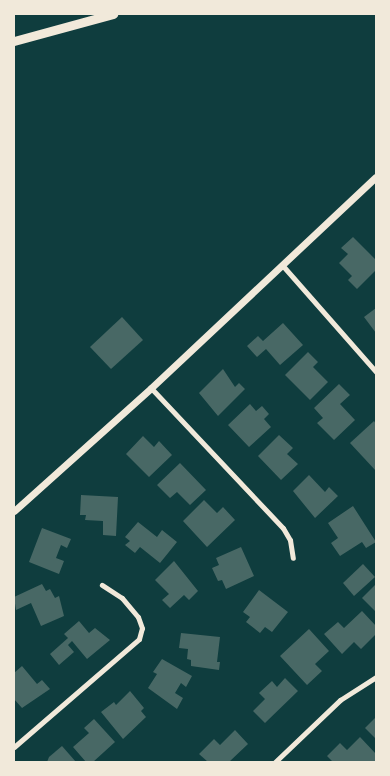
<!DOCTYPE html>
<html>
<head>
<meta charset="utf-8">
<style>
	body { margin:0 }
	#map { position:relative; width:390px; height:776px; overflow:hidden; background:#0f3d3e; font-family:"PT Sans Narrow",sans-serif }
	div>[style] { position:absolute }
	.building>* { inset:0; background:#486865 }
	.minor>* { height:5px; margin:-2.5px; padding:0 2.5px; transform-origin:2.5px; border-radius:2.5px; background:#f1e9da }
	.tertiary>* { height:7px; margin:-3.5px; padding:0 3.5px; transform-origin:3.5px; border-radius:3.5px; background:#f1e9da }
	.trunk>* { height:9px; margin:-4.5px; padding:0 4.5px; transform-origin:4.5px; border-radius:4.5px; background:#f1e9da }
	span { translate:-50% -50%; white-space:nowrap; text-align:center; line-height:1.15; -webkit-text-stroke:5px #f1e9da; paint-order:stroke }
	.frame { position:absolute; inset:0; border:15px solid #f1e9da; pointer-events:none }
</style>
</head>
<body>
<div id="map">
	<div class="building">
		<div style="clip-path:polygon(353px 237px,376px 260px,376px 270px,357px 289px,348px 280px,352px 276px,339px 263px,348px 254px,341px 248px)"></div>
		<div style="clip-path:polygon(376px 308px,376px 333px,364px 317px)"></div>
		<div style="clip-path:polygon(122px 317px,143px 340px,111px 369px,90px 347px)"></div>
		<div style="clip-path:polygon(283px 323px,303px 345px,280px 365px,266px 349px,257px 357px,247px 346px,258px 336px,263px 341px)"></div>
		<div style="clip-path:polygon(308px 352px,318px 362px,313px 367px,328px 382px,310px 400px,285px 375px)"></div>
		<div style="clip-path:polygon(223px 369px,235px 387px,239px 383px,245px 389px,218px 416px,199px 393px)"></div>
		<div style="clip-path:polygon(339px 384px,350px 395px,340px 404px,355px 420px,334px 440px,317px 423px,323px 418px,314px 408px)"></div>
		<div style="clip-path:polygon(250px 404px,256px 411px,262px 406px,269px 414px,264px 419px,271px 427px,249px 447px,228px 425px)"></div>
		<div style="clip-path:polygon(374px 421px,376px 424px,376px 471px,350px 443px)"></div>
		<div style="clip-path:polygon(279px 435px,293px 448px,287px 454px,298px 464px,281px 480px,258px 456px)"></div>
		<div style="clip-path:polygon(143px 436px,154px 447px,159px 441px,172px 455px,149px 477px,126px 454px)"></div>
		<div style="clip-path:polygon(180px 463px,206px 490px,190px 505px,177px 492px,170px 498px,157px 485px)"></div>
		<div style="clip-path:polygon(309px 475px,325px 492px,329px 487px,338px 496px,315px 518px,293px 491px)"></div>
		<div style="clip-path:polygon(81px 495px,118px 497px,116px 536px,103px 535px,103px 521px,85px 520px,86px 515px,80px 515px)"></div>
		<div style="clip-path:polygon(204px 500px,217px 513px,223px 507px,235px 520px,207px 547px,183px 521px)"></div>
		<div style="clip-path:polygon(353px 506px,376px 542px,366px 548px,362px 542px,340px 556px,331px 543px,338px 538px,328px 523px)"></div>
		<div style="clip-path:polygon(138px 522px,157px 537px,162px 530px,177px 542px,160px 563px,140px 547px,135px 553px,125px 545px,130px 541px,125px 537px)"></div>
		<div style="clip-path:polygon(42px 528px,71px 539px,67px 548px,61px 545px,56px 558px,64px 561px,59px 574px,29px 562px)"></div>
		<div style="clip-path:polygon(241px 547px,254px 576px,226px 589px,222px 580px,218px 581px,212px 568px,219px 565px,216px 558px)"></div>
		<div style="clip-path:polygon(174px 561px,198px 591px,189px 600px,184px 595px,170px 608px,162px 600px,169px 594px,155px 580px)"></div>
		<div style="clip-path:polygon(363px 564px,375px 577px,354px 596px,343px 583px)"></div>
		<div style="clip-path:polygon(42px 584px,46px 591px,50px 589px,55px 598px,59px 596px,64px 616px,41px 626px,31px 603px,16px 610px,14px 597px)"></div>
		<div style="clip-path:polygon(376px 584px,376px 612px,362px 598px)"></div>
		<div style="clip-path:polygon(259px 590px,288px 612px,272px 632px,265px 627px,260px 633px,246px 622px,250px 617px,243px 612px)"></div>
		<div style="clip-path:polygon(362px 611px,376px 626px,376px 634px,361px 649px,354px 642px,342px 654px,324px 634px,338px 622px,344px 628px)"></div>
		<div style="clip-path:polygon(79px 621px,89px 633px,95px 628px,110px 640px,87px 659px,72px 641px,68px 645px,74px 652px,59px 665px,50px 654px,68px 638px,64px 634px)"></div>
		<div style="clip-path:polygon(309px 629px,329px 651px,315px 664px,322px 671px,307px 685px,280px 656px)"></div>
		<div style="clip-path:polygon(181px 633px,220px 637px,217px 662px,220px 662px,219px 670px,191px 666px,191px 660px,187px 659px,188px 649px,179px 648px)"></div>
		<div style="clip-path:polygon(162px 659px,192px 676px,186px 687px,181px 683px,175px 693px,183px 698px,177px 709px,148px 688px,157px 674px,153px 672px)"></div>
		<div style="clip-path:polygon(22px 666px,37px 684px,42px 680px,50px 689px,22px 708px,14px 699px,14px 673px)"></div>
		<div style="clip-path:polygon(285px 678px,298px 691px,265px 723px,253px 711px,265px 699px,259px 693px,272px 681px,277px 687px)"></div>
		<div style="clip-path:polygon(130px 691px,144px 708px,141px 711px,146px 717px,123px 739px,101px 712px,114px 702px,116px 705px)"></div>
		<div style="clip-path:polygon(376px 717px,376px 739px,365px 728px)"></div>
		<div style="clip-path:polygon(94px 719px,115px 742px,93px 762px,86px 762px,73px 747px,89px 733px,84px 728px)"></div>
		<div style="clip-path:polygon(235px 730px,248px 744px,229px 762px,208px 762px,199px 754px,214px 739px,220px 745px)"></div>
		<div style="clip-path:polygon(360px 737px,376px 754px,376px 762px,333px 762px,327px 756px,340px 743px,347px 750px)"></div>
		<div style="clip-path:polygon(62px 746px,76px 762px,47px 762px,49px 757px)"></div>
	</div>
	<div class="minor">
		<div style="left:283px;top:266px;width:141px;rotate:48.7deg"></div>
		<div style="left:151px;top:388px;width:192px;rotate:46.7deg"></div>
		<div style="left:283px;top:528px;width:14px;rotate:60deg"></div>
		<div style="left:290px;top:540px;width:18px;rotate:81deg"></div>
		<div style="left:14px;top:747px;width:165px;rotate:-40.8deg"></div>
		<div style="left:139px;top:639px;width:11px;rotate:-75deg"></div>
		<div style="left:142px;top:628px;width:12px;rotate:-110deg"></div>
		<div style="left:138px;top:617px;width:25px;rotate:-130deg"></div>
		<div style="left:122px;top:598px;width:24px;rotate:-147deg"></div>
		<div style="left:275px;top:762px;width:90px;rotate:-43.6deg"></div>
		<div style="left:340px;top:700px;width:43px;rotate:-32.6deg"></div>
	</div>
	<div class="tertiary">
		<div style="left:14px;top:511px;width:184px;rotate:-41.9deg"></div>
		<div style="left:151px;top:388px;width:308px;rotate:-43.2deg"></div>
	</div>
	<div class="trunk">
		<div style="left:14px;top:41px;width:103px;rotate:-15.3deg"></div>
	</div>
	<div class="frame"></div>
</div>
</body>
</html>
